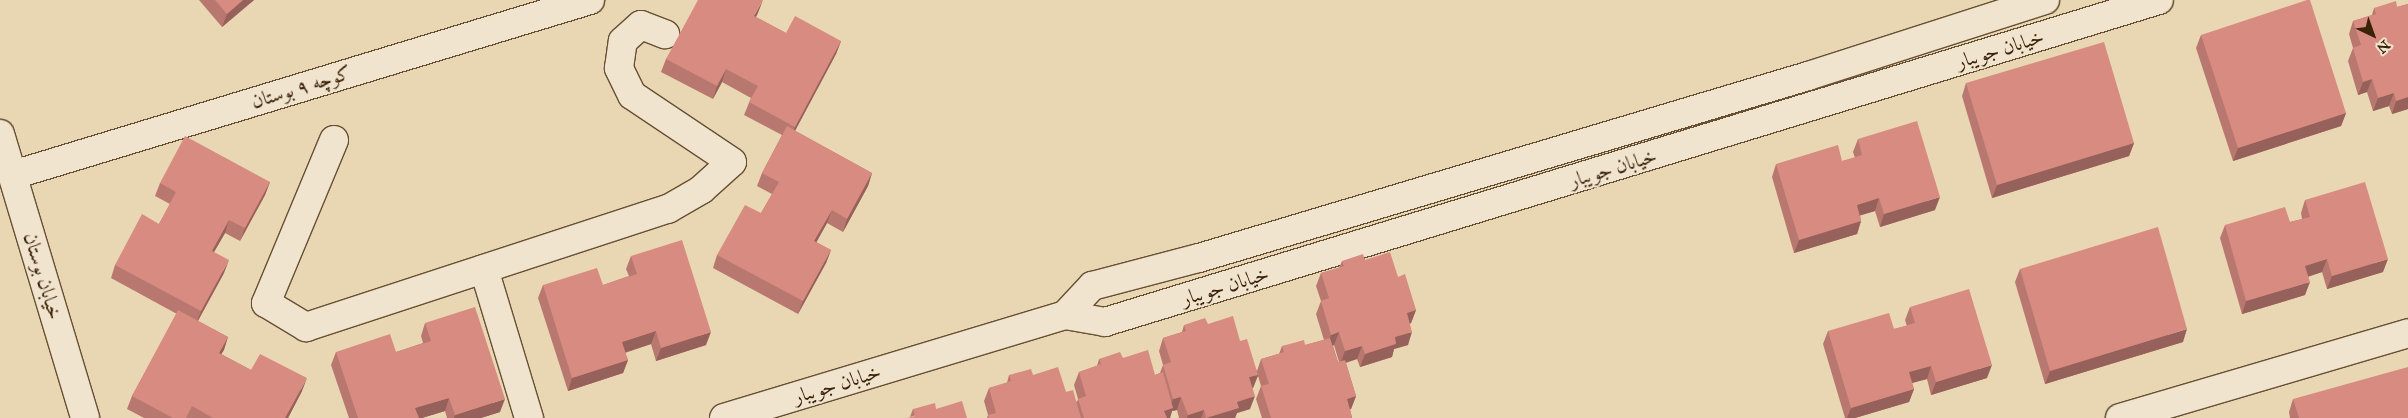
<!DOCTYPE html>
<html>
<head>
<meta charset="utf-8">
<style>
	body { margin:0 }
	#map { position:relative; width:2408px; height:418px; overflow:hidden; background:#e9d6b3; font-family:"IM FELL Great Primer",Amiri,serif }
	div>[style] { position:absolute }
	.roads { filter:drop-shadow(1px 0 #664f33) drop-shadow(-1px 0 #664f33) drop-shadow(0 1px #664f33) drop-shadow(0 -1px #664f33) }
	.minor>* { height:28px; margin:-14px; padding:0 14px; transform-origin:14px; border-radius:14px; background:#f1e4ce }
	.tertiary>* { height:28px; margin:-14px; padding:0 14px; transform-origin:14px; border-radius:14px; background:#f1e4ce }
	.wall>* { inset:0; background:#b9786f }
	.shaded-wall>* { inset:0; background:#96615a }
	.building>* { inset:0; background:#d78b81 }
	span { translate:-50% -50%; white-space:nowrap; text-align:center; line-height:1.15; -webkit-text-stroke:4px #f1e4ce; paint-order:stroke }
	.street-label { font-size:20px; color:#3a2208 }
	.north { position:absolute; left:2348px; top:10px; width:50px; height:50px; -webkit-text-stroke:4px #f1e4ce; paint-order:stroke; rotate:138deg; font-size:14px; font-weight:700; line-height:20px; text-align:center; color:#3a2208 }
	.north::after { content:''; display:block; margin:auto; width:18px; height:22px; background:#3a2208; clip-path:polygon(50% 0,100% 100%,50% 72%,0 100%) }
</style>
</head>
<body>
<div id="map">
	<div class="roads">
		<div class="minor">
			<div style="left:334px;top:140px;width:177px;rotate:112.6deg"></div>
			<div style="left:266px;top:303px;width:47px;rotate:31deg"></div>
			<div style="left:306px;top:327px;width:381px;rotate:-18.1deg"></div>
			<div style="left:668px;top:209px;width:39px;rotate:-30deg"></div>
			<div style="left:702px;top:189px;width:40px;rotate:-42deg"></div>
			<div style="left:732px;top:162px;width:120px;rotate:-146.2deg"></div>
			<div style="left:632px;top:95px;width:30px;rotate:-116deg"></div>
			<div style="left:619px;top:68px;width:27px;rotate:-82deg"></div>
			<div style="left:623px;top:41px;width:24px;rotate:-42deg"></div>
			<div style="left:641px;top:25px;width:26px;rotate:21deg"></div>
			<div style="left:13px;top:175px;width:603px;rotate:-16.87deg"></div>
			<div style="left:484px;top:269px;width:156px;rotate:73.2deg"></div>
			<div style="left:2120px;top:418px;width:300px;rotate:-16.4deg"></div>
		</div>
		<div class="tertiary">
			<div style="left:0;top:134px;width:296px;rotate:73.3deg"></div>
			<div style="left:1065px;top:315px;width:40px;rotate:-47deg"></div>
			<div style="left:1092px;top:286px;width:111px;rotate:-14.7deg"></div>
			<div style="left:1199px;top:258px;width:636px;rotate:-16.64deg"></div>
			<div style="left:1808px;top:76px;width:249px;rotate:-17.8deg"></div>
			<div style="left:724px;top:418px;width:356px;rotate:-16.8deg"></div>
			<div style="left:1065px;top:315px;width:41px;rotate:9.9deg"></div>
			<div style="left:1105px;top:322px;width:1102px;rotate:-16.99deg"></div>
		</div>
	</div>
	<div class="wall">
		<div style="clip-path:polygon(199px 0,254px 0,222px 27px)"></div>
		<div style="clip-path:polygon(2408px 4px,2408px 109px,2392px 114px,2389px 106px,2373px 111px,2367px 92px,2358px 95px,2348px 61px,2353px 48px,2349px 34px,2353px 21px,2372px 15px,2374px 8px,2397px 7px)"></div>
		<div style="clip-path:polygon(758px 13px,756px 17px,786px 33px,841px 41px,836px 54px,795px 131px,872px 173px,868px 186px,843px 232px,827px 223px,816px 242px,831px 250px,826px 263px,798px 314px,713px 268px,717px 255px,761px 213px,772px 194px,757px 186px,762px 173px,782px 135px,744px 115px,751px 98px,722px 82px,713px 99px,661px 72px,666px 59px)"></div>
		<div style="clip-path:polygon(2201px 35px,2346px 113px,2341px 126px,2233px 161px,2196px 48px)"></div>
		<div style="clip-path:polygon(1966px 83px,2134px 143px,2129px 156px,1992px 198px,1962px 96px)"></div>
		<div style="clip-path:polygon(1858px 139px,1935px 210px,1880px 227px,1875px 211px,1860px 215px,1861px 221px,1857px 234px,1794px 253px,1772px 177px,1776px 164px,1842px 161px,1855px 158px,1853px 152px)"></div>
		<div style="clip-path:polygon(270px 182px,265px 195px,240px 241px,225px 233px,214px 252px,224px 273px,198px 321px,228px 337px,221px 354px,251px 370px,302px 391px,288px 418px,144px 418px,127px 409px,132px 396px,177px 314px,111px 278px,115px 265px,159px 224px,170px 204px,155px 196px,160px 183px)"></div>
		<div style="clip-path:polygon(2305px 200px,2383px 272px,2327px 289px,2322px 272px,2308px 277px,2305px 295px,2242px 314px,2220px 238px,2225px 225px,2290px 222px,2302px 219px,2301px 213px)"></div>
		<div style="clip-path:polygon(631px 256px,706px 345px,656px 361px,651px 344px,625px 353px,628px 360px,623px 373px,568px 391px,538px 298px,543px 285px,603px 285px,629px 276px,626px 269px)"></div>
		<div style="clip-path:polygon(evenodd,1365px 260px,1398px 277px,1416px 310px,1411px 323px,1410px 324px,1408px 345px,1394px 349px,1392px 357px,1360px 367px,1357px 359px,1346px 363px,1356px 396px,1351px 409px,1350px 409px,1352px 418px,1262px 418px,1256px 399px,1261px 386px,1258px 376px,1253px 388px,1252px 388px,1250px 409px,1237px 413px,1235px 418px,1179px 418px,1177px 410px,1172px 411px,1170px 418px,987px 418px,988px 415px,984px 401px,989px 388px,1007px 383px,1009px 375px,1033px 375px,1066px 392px,1077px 402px,1078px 399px,1074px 385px,1079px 372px,1097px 366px,1099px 359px,1123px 358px,1155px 375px,1160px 373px,1163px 365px,1159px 351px,1163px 338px,1182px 332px,1184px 325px,1208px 324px,1240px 341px,1257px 371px,1261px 359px,1279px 354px,1282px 346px,1305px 345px,1324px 340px,1316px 314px,1321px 301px,1316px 286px,1321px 273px,1339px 268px,1342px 261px,1365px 260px,1334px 345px,1339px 362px,1338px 362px,1333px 346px,1334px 345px)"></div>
		<div style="clip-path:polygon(2020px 269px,2183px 342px,2045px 384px,2015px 282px)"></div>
		<div style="clip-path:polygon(1910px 307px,1987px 378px,1931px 395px,1927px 379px,1912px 383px,1914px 389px,1909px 402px,1855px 418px,1845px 418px,1823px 344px,1828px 331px,1894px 329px,1907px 326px,1905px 320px)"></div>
		<div style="clip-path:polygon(425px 323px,500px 412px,481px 418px,447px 418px,445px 411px,422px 418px,349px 418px,331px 365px,336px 352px,396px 352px,423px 343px,421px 336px)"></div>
		<div style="clip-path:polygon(2293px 399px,2408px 418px,2290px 418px,2289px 412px)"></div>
		<div style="clip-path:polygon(913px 409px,936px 409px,910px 417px)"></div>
	</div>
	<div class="shaded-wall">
		<div style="clip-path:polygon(243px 0,254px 0,222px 27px,227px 14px)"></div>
		<div style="clip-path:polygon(763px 0,758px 13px,749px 29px,754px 16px)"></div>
		<div style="clip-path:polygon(841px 41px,836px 54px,790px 140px,795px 127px)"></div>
		<div style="clip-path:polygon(726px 69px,722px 82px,713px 99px,717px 86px)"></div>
		<div style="clip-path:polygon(2372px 79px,2367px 92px,2358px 95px,2363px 82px)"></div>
		<div style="clip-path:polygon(2394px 93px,2389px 106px,2373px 111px,2378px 98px)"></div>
		<div style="clip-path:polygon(2408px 97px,2408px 109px,2392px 114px,2396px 101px)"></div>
		<div style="clip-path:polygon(2346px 113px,2341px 126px,2233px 161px,2238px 148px)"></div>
		<div style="clip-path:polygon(2134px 143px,2129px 156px,1992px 198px,1997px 185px)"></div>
		<div style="clip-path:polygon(872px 173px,868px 186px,843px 232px,847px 219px)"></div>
		<div style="clip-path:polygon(270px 182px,265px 195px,240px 241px,245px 228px)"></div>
		<div style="clip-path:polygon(1940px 197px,1935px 210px,1880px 227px,1884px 214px)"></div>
		<div style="clip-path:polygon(1879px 198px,1875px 211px,1852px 218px,1857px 205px)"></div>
		<div style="clip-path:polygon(832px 210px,827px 223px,810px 254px,814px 241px)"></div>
		<div style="clip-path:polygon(229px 220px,225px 233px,207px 264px,212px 251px)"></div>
		<div style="clip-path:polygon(1861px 221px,1857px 234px,1794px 253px,1799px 240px)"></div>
		<div style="clip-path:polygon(831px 250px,826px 263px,798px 314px,803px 301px)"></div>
		<div style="clip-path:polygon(2327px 259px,2322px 272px,2300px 279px,2305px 266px)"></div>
		<div style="clip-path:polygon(2388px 259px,2383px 272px,2327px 289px,2332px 276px)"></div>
		<div style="clip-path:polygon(229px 260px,224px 273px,196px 324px,201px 311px)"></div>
		<div style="clip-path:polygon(2310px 282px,2305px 295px,2242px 314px,2246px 301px)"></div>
		<div style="clip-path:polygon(1416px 310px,1411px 323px,1402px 326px,1407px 313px)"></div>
		<div style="clip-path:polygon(2187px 329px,2183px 342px,2045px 384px,2050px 371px)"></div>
		<div style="clip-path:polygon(656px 331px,651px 344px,617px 355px,622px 342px)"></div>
		<div style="clip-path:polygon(711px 332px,706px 345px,656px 361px,661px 348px)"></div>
		<div style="clip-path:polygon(1339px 332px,1334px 345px,1326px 348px,1331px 335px)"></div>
		<div style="clip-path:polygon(1412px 332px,1408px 345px,1394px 349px,1392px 357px,1360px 367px,1365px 354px,1395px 337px)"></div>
		<div style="clip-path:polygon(228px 337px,224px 350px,214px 366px,219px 353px)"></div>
		<div style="clip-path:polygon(1362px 346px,1357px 359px,1340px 364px,1345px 351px)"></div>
		<div style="clip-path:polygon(628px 360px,623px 373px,568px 391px,572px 378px)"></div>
		<div style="clip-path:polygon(1992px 365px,1987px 378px,1931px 395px,1936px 382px)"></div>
		<div style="clip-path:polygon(1931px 366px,1927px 379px,1904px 385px,1909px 372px)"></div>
		<div style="clip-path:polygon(1258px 375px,1253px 388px,1245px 390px,1249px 377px)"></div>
		<div style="clip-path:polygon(307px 378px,302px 391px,288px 418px,285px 418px)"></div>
		<div style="clip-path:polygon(1914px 389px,1909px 402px,1855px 418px,1847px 418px,1851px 408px)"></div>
		<div style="clip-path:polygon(1255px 396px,1250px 409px,1237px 413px,1235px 418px,1206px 418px,1237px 402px)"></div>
		<div style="clip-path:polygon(1356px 396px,1351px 409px,1342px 412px,1347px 399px)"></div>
		<div style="clip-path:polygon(1181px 397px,1177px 410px,1172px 411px,1170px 418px,1162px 418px,1164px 411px,1169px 409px,1173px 399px)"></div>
		<div style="clip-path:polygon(449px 398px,445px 411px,422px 418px,412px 418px,415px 408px)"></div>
		<div style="clip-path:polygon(505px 399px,500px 412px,481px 418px,454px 418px,455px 415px)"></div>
		<div style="clip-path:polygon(1204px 410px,1201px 418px,1187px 418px,1188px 415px)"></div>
	</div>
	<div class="building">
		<div style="clip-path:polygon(215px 0,243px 0,227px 14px)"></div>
		<div style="clip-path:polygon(698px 0,763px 0,754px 16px,786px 33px,795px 16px,841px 41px,795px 127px,749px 102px,758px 86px,726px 69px,717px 86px,666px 59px)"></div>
		<div style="clip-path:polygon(2307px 0,2310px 0,2346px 113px,2238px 148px,2201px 35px)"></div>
		<div style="clip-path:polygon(2396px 1px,2397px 7px,2408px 4px,2408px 97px,2396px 101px,2394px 93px,2378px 98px,2372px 79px,2363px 82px,2353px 48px,2361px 45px,2353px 21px,2376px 14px,2374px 8px)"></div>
		<div style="clip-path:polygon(2104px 42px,2134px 143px,1997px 185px,1966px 83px)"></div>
		<div style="clip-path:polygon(1917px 121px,1940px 197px,1884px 214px,1879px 198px,1857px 205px,1861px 221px,1799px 240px,1776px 164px,1838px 145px,1842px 161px,1862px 155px,1858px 139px)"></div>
		<div style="clip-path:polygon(787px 126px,872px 173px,847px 219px,832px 210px,814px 241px,831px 250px,803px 301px,717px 255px,745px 205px,761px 213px,779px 182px,762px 173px)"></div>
		<div style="clip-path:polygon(185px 136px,270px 182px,245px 228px,229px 220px,212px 251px,229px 260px,201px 311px,115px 265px,142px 214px,159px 224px,176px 192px,160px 183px)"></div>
		<div style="clip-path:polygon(2365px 182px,2388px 259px,2332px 276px,2327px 259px,2305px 266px,2310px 282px,2246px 301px,2225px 225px,2285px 207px,2290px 222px,2310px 217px,2305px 200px)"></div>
		<div style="clip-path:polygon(2158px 227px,2187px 329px,2050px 371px,2020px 269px)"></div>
		<div style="clip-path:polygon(682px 240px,711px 332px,661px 348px,656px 331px,622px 342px,628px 360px,572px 378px,543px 285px,597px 268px,603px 285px,637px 274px,631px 256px)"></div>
		<div style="clip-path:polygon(1390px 252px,1398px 277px,1405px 274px,1416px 310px,1407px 313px,1412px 332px,1395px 337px,1396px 344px,1365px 354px,1362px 346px,1345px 351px,1339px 332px,1331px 335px,1321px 301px,1329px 298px,1321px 273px,1344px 266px,1342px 261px,1363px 254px,1365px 260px)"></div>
		<div style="clip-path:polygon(1969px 289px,1992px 365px,1936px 382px,1931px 366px,1909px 372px,1914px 389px,1851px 408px,1828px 331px,1889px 313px,1894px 329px,1915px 323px,1910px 307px)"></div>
		<div style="clip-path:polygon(475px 307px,505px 399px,455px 415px,449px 398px,415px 408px,419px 418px,358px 418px,336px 352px,390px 334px,396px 352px,431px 341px,425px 323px)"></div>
		<div style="clip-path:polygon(178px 310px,228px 337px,219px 353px,251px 370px,260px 354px,307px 378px,285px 418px,213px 418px,192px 406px,186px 418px,173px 418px,132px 396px)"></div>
		<div style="clip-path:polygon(1233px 316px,1240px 341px,1247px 339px,1258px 375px,1249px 377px,1255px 396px,1237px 402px,1239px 408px,1206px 418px,1204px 410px,1188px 415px,1181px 397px,1173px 399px,1163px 365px,1171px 362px,1163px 338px,1186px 331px,1184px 325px,1205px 318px,1208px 324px)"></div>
		<div style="clip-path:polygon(1330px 338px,1338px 362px,1345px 360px,1356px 396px,1347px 399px,1352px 417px,1350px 418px,1271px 418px,1261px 386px,1269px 384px,1261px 359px,1284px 352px,1282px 346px,1304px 340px,1305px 345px)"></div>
		<div style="clip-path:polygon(1148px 350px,1155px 375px,1163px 372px,1173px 408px,1164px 411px,1167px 418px,1084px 418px,1078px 399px,1086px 396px,1079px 372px,1101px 364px,1099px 359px,1120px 352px,1123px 358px)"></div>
		<div style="clip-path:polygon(1058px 367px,1066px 392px,1073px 390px,1081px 418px,989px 418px,988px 415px,996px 413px,989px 388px,1011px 381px,1009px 375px,1031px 369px,1033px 375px)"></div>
		<div style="clip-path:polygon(2408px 367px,2408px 418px,2299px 418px,2293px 399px)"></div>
		<div style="clip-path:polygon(962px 401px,967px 418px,907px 418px,915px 416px,913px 409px,935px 403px,936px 409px)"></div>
	</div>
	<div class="street-label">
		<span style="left:2000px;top:49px;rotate:-17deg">خیابان جویبار</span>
		<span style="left:301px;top:87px;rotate:-17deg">کوچه ۹ بوستان</span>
		<span style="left:1613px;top:168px;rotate:-17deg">خیابان جویبار</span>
		<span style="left:43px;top:276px;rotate:73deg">خیابان بوستان</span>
		<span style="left:1225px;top:286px;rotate:-17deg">خیابان جویبار</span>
		<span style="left:837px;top:384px;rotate:-17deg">خیابان جویبار</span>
	</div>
	<div class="north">N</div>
</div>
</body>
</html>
